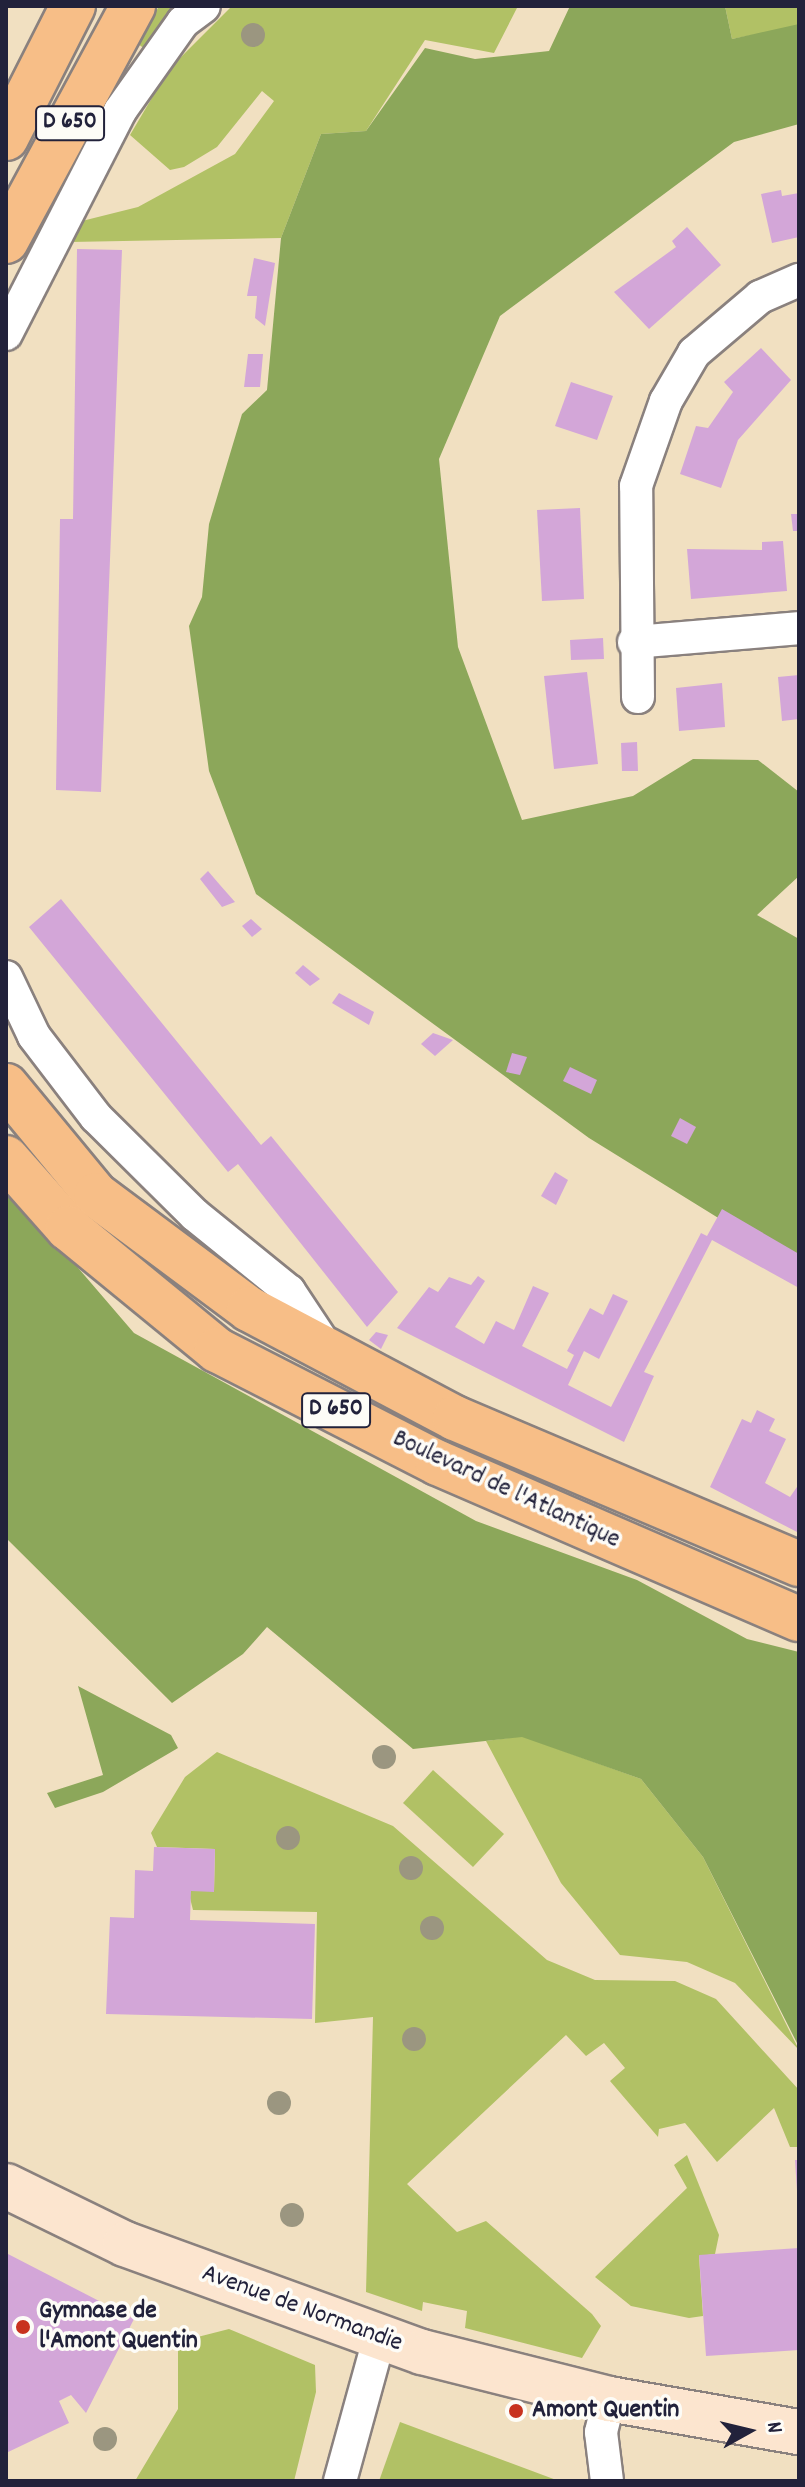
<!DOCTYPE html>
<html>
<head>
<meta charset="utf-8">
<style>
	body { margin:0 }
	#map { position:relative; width:805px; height:2487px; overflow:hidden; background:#f1e0c1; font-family:Dekko,sans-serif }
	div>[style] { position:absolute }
	.green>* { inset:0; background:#b1c165 }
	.forest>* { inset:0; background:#8ca75a }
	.building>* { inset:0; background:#d3a6d8 }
	.roads { filter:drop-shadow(2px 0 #8a817e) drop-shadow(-2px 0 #8a817e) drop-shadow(0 2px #8a817e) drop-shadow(0 -2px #8a817e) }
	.minor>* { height:32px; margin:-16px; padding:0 16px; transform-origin:16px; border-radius:16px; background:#fff }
	.secondary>* { height:44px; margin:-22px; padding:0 22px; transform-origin:22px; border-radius:22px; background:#fce5cf }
	.primary>* { height:44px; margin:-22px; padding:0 22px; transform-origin:22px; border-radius:22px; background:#f7be87 }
	.trees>* { width:24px; height:24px; margin:-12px; border-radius:50%; background:#9b9680 }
	.dots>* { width:22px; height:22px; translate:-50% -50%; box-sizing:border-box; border:4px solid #fdfcf7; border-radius:50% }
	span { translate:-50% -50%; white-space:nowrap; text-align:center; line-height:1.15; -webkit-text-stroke:7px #fdfcf7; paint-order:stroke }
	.shield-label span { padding:2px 6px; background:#fdfcf7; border:2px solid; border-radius:6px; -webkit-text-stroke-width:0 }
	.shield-label { font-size:24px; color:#22223b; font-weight:700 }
	.street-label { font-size:26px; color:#22223b }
	.poi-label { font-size:26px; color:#22223b; font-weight:700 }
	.left { translate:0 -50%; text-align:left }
	.frame { position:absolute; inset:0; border:8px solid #22223b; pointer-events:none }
	.north { position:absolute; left:709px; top:2391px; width:80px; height:80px; -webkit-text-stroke:6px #fdfcf7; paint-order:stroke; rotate:82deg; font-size:22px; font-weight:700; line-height:32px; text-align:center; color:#22223b }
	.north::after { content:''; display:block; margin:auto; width:28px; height:36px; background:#22223b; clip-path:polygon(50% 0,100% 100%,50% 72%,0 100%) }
</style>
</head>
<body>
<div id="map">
	<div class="green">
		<div style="clip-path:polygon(159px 6px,180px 6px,145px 49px,138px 44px)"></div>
		<div style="clip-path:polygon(232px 6px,518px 6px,494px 53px,425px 40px,366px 131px,321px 134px,281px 238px,70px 242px,82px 221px,138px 207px,235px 154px,274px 101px,262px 91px,217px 147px,184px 167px,170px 170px,130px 135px,169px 69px)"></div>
		<div style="clip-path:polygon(725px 6px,799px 6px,799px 26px,732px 39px)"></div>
		<div style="clip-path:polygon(522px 1736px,641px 1779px,703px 1857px,799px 2050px,735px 1983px,687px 1962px,620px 1955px,561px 1883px,486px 1741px)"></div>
		<div style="clip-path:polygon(217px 1752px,393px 1826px,547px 1960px,595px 1980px,675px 1981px,716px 1999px,799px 2090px,799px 2147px,790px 2147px,774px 2108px,717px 2162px,685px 2123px,659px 2129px,658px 2137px,610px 2081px,625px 2068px,604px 2043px,586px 2056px,566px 2035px,407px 2184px,457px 2232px,486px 2221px,592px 2314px,601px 2326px,582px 2358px,465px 2328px,467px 2311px,423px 2302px,422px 2311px,366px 2292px,373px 2017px,315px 2023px,317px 1912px,193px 1910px,188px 1890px,214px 1891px,215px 1849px,157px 1847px,151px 1833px,185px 1777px)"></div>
		<div style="clip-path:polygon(433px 1770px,504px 1834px,473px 1867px,403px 1803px)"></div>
		<div style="clip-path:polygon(687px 2155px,719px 2235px,715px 2254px,699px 2256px,703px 2316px,689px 2318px,631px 2306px,595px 2277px,687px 2188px,674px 2165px)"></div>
		<div style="clip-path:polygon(229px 2329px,315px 2365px,316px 2392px,294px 2481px,135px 2481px,178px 2409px,178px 2342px)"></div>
		<div style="clip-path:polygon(400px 2422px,559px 2481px,379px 2481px)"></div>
	</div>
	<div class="forest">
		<div style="clip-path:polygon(570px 6px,725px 6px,732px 39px,799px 24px,799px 124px,734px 142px,500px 316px,439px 459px,458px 647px,522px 820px,633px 796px,693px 759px,758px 760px,799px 792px,799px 876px,757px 915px,799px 939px,799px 1268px,589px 1138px,256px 894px,209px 771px,189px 626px,202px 597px,209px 524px,242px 414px,267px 390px,281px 238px,321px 134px,366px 131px,425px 48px,475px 59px,549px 51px)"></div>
		<div style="clip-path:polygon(6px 1184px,134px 1333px,476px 1521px,637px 1580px,747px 1639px,799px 1652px,799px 2047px,703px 1857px,641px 1779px,522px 1737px,413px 1749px,267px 1627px,243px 1654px,172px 1703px,6px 1538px)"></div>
		<div style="clip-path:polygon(78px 1686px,171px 1735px,178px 1748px,103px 1792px,55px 1808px,47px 1793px,103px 1775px)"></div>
	</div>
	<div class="building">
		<div style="clip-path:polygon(781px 190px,782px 196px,799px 193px,799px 237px,772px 243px,761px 194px)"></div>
		<div style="clip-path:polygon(687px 227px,721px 265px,649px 329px,614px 292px,676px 247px,672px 241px)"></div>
		<div style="clip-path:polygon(77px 249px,122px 250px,101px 792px,56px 790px,60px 519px,73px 519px)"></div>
		<div style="clip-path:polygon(254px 258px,275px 263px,265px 326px,255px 318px,257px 296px,247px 296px)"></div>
		<div style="clip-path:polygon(761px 348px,791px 380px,738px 440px,721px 488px,680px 474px,696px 426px,708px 428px,733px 392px,724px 382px)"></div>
		<div style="clip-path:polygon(248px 354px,263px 354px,260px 387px,244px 387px)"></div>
		<div style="clip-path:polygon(571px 382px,613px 396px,597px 440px,555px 426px)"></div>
		<div style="clip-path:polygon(580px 508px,584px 599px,542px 601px,537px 510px)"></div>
		<div style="clip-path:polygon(791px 514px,799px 514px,799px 531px,793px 531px)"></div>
		<div style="clip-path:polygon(783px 541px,787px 591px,691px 599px,687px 549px,762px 550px,762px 542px)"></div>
		<div style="clip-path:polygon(603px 638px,604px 659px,571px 660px,570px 640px)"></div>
		<div style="clip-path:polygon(587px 672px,598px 764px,554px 769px,544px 676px)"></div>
		<div style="clip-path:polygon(799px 675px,799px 719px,782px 721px,778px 677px)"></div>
		<div style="clip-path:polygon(722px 683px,725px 727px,679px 731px,676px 688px)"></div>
		<div style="clip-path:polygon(637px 742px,638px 771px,622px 771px,621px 743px)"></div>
		<div style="clip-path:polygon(208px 871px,220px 885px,235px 902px,222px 907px,200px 879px)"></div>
		<div style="clip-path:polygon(61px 899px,261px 1145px,271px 1136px,398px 1292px,367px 1327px,238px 1164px,228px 1172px,29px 927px)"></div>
		<div style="clip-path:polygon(251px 919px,262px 929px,252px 937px,242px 926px)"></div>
		<div style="clip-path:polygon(303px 965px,320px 979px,310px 986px,295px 973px)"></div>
		<div style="clip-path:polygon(339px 993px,374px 1012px,369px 1025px,332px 1003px)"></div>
		<div style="clip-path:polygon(433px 1033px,453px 1040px,435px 1056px,421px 1044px)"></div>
		<div style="clip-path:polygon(512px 1053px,527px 1057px,520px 1075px,506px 1072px)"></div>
		<div style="clip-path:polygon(570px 1067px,597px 1080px,591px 1094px,563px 1081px)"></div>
		<div style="clip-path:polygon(680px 1118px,696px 1127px,687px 1144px,671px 1136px)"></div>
		<div style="clip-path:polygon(555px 1172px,568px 1180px,556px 1205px,541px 1196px)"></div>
		<div style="clip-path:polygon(722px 1209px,799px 1254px,799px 1288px,712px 1240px,644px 1372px,654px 1376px,624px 1442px,397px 1328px,429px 1287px,438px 1292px,449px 1277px,471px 1285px,478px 1276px,485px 1281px,455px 1327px,484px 1344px,496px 1321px,514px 1330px,533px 1286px,549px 1293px,522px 1346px,567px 1369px,574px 1355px,567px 1351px,590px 1308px,603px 1315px,613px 1294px,628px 1301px,599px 1359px,584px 1351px,568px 1385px,611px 1407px,701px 1233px,707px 1236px)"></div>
		<div style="clip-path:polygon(376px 1332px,388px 1335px,381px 1349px,369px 1340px)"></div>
		<div style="clip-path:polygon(757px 1410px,775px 1419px,769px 1431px,786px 1439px,765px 1483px,790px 1497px,799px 1484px,799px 1533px,710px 1487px,742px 1419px,751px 1423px)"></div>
		<div style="clip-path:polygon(154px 1847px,215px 1849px,214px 1892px,191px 1891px,190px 1920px,315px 1924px,312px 2019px,106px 2014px,110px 1917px,134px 1918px,135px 1870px,153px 1871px)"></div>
		<div style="clip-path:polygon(795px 2160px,799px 2160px,799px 2191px,797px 2191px)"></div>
		<div style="clip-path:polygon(799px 2248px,799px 2350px,706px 2356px,699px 2255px)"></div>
		<div style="clip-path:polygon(8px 2254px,134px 2319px,86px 2413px,71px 2395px,59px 2401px,69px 2423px,6px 2453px)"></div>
	</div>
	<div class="roads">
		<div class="minor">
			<div style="left:6px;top:334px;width:250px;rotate:-62.9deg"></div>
			<div style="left:120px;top:111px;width:109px;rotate:-54.7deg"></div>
			<div style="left:183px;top:22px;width:26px;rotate:-37deg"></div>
			<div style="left:634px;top:642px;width:166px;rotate:-4.8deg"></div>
			<div style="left:638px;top:697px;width:211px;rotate:-90.5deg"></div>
			<div style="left:636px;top:486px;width:90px;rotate:-70.6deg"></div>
			<div style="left:666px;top:401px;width:56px;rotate:-59.7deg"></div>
			<div style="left:694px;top:353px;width:87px;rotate:-40.3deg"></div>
			<div style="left:760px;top:297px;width:43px;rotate:-23.6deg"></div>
			<div style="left:6px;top:977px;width:65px;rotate:64.6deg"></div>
			<div style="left:34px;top:1036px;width:102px;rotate:52.6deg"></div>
			<div style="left:96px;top:1117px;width:139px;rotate:44.7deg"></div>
			<div style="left:195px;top:1215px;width:121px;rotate:39deg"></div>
			<div style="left:289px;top:1291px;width:67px;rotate:56.5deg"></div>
			<div style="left:340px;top:2481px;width:147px;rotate:-74.6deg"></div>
			<div style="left:607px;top:2481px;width:49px;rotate:-97deg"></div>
			<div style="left:601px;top:2432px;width:34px;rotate:-76deg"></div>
		</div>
		<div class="secondary">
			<div style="left:6px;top:2186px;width:132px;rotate:26deg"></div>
			<div style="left:125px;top:2244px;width:316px;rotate:20deg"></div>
			<div style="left:422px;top:2352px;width:193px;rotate:14.1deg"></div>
			<div style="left:609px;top:2399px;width:193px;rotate:9.9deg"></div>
		</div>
		<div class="primary">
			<div style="left:6px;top:138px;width:148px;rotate:-63.1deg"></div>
			<div style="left:6px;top:241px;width:267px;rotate:-61.6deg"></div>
			<div style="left:6px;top:1086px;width:141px;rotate:50.5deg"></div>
			<div style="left:96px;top:1195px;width:191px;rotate:36.7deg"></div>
			<div style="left:249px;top:1309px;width:233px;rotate:27.9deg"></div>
			<div style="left:455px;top:1418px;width:374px;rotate:23deg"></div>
			<div style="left:6px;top:1158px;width:94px;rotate:48.5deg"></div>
			<div style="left:68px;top:1228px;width:193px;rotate:39.3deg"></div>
			<div style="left:217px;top:1350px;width:248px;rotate:27.1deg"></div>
			<div style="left:438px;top:1463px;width:393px;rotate:23.4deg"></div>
		</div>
	</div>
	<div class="trees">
		<div style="left:253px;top:35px"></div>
		<div style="left:384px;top:1757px"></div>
		<div style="left:288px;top:1838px"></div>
		<div style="left:411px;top:1868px"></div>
		<div style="left:432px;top:1928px"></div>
		<div style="left:414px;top:2039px"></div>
		<div style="left:279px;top:2103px"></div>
		<div style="left:292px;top:2215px"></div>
		<div style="left:105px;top:2439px"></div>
	</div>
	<div class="dots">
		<div style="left:23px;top:2327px;background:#c8321e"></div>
		<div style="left:516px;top:2411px;background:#c8321e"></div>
	</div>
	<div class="shield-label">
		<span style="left:70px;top:123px">D 650</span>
		<span style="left:336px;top:1410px">D 650</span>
	</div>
	<div class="street-label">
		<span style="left:506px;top:1490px;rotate:25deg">Boulevard de l'Atlantique</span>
		<span style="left:302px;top:2309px;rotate:20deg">Avenue de Normandie</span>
	</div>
	<div class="poi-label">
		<span class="left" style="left:39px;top:2327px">Gymnase de<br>l'Amont Quentin</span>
		<span class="left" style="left:532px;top:2411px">Amont Quentin</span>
	</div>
	<div class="frame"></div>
	<div class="north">N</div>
</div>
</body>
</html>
